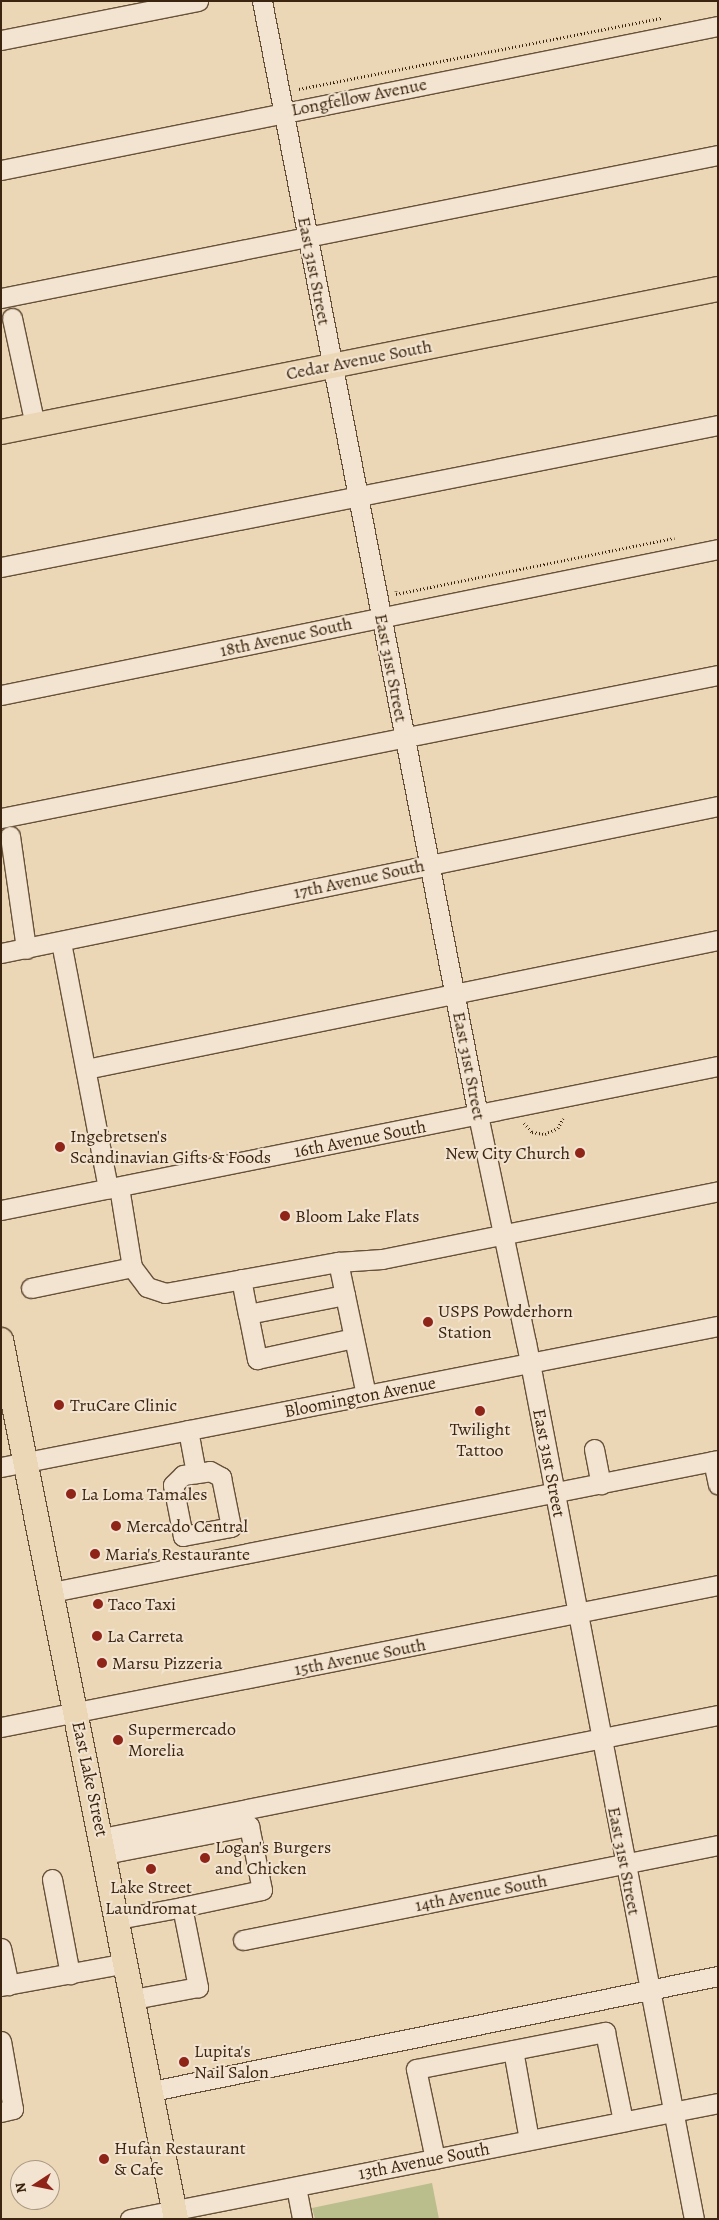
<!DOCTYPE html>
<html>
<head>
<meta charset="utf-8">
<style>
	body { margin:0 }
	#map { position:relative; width:719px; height:2220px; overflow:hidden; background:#ebd6b6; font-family:Alegreya,serif }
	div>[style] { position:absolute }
	.green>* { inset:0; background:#babd8c }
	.path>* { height:3px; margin-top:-1.5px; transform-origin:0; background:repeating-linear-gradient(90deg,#3c2510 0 1px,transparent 0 3.5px) }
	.roads { filter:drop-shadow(1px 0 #68513a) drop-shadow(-1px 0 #68513a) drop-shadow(0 1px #68513a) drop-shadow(0 -1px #68513a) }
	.minor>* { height:19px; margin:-9.5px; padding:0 9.5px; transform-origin:9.5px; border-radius:9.5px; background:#f2e4d0 }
	.major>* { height:24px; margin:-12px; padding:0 12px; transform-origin:12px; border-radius:12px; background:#ebd6b6 }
	.dots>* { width:14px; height:14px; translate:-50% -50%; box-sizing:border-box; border:2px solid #f2e4d0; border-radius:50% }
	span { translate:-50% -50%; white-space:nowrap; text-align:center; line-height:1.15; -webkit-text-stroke:4px #f2e4d0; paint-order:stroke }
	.street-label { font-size:18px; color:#3c2510 }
	.poi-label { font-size:18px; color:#3c2510 }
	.left { translate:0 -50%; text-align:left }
	.right { translate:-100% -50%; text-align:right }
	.frame { position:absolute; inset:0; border:2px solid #3c2510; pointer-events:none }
	.north { position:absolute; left:10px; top:2160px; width:50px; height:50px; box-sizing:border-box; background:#f2e4d0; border:1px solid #a99883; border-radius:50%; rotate:259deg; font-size:14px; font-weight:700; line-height:20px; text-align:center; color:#3c2510 }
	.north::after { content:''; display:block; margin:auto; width:18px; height:22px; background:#8f2418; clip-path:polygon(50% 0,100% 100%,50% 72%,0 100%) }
</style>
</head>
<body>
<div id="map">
	<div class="green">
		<div style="clip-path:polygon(432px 2183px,439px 2219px,315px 2219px,312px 2208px)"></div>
	</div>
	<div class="path">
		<div style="left:299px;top:89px;width:369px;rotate:-11.1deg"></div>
		<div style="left:396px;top:591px;width:3px;rotate:90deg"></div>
		<div style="left:396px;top:594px;width:284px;rotate:-11.4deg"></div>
		<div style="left:524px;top:1123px;width:12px;rotate:48deg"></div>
		<div style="left:532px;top:1132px;width:13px;rotate:9deg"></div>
		<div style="left:545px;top:1134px;width:14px;rotate:-25deg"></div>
		<div style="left:558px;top:1128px;width:11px;rotate:-63deg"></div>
	</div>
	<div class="roads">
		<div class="minor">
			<div style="left:262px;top:1px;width:1135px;rotate:79.03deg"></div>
			<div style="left:478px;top:1115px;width:232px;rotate:78.1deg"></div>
			<div style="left:526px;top:1342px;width:893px;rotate:79.16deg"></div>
			<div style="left:1px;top:40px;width:201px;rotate:-11.2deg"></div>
			<div style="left:1px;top:170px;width:731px;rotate:-11.36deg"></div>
			<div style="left:1px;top:298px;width:731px;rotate:-11.28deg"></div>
			<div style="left:12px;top:318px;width:109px;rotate:77.9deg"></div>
			<div style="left:1px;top:567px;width:731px;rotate:-11.2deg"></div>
			<div style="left:1px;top:695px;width:732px;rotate:-11.51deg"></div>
			<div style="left:1px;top:818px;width:731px;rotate:-11.28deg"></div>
			<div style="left:10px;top:836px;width:114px;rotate:81.9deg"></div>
			<div style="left:61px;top:942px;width:251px;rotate:79.2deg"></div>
			<div style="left:1px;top:953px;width:732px;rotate:-11.59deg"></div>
			<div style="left:86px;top:1069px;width:645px;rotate:-11.54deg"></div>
			<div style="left:119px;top:1187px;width:81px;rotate:80.8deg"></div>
			<div style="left:132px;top:1267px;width:25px;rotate:53deg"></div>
			<div style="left:147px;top:1287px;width:19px;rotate:18deg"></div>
			<div style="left:165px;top:1293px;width:176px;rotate:-10.2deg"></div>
			<div style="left:338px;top:1262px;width:44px;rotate:-3.9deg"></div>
			<div style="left:382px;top:1259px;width:343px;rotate:-11.4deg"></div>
			<div style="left:1px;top:1210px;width:731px;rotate:-11.36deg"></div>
			<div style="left:338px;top:1262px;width:136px;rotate:78.1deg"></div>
			<div style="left:241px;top:1279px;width:36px;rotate:79deg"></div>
			<div style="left:248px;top:1314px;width:99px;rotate:-11.1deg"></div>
			<div style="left:31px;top:1288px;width:103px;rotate:-11.7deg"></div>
			<div style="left:248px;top:1314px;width:46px;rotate:78.7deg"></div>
			<div style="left:257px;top:1359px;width:99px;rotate:-12.2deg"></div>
			<div style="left:188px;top:1430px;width:44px;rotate:79.5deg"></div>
			<div style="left:594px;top:1449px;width:36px;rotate:79deg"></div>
			<div style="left:713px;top:1461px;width:24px;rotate:78deg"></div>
			<div style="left:1px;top:1467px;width:731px;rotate:-11.13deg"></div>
			<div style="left:210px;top:1471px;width:13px;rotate:29deg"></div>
			<div style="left:221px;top:1477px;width:51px;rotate:78.7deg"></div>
			<div style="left:231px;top:1527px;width:49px;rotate:169.4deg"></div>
			<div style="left:183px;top:1536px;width:52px;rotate:-101.1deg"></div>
			<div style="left:173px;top:1485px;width:14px;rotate:-45deg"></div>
			<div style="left:183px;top:1475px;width:27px;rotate:-8deg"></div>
			<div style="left:52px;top:1592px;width:679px;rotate:-11.21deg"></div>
			<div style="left:1px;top:1727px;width:731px;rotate:-11.2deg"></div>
			<div style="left:102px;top:1838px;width:628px;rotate:-11.29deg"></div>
			<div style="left:105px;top:1854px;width:147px;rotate:-11deg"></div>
			<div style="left:249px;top:1826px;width:65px;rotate:78.5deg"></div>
			<div style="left:262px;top:1890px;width:82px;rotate:168deg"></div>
			<div style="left:52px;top:1879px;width:97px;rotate:79.3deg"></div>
			<div style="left:118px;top:1919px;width:65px;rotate:-10.6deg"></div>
			<div style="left:182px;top:1907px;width:82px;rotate:78.7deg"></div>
			<div style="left:198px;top:1987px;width:65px;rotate:169.4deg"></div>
			<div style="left:243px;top:1940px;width:484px;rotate:-11.3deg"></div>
			<div style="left:1px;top:1948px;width:38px;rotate:78deg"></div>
			<div style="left:1px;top:1986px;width:127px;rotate:-10.4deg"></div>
			<div style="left:1px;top:2041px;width:69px;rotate:80deg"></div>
			<div style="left:13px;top:2109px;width:12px;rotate:166deg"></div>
			<div style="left:513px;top:2050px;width:91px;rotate:79.9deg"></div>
			<div style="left:152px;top:2091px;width:578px;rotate:-11.49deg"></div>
			<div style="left:435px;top:2159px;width:92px;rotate:-101.9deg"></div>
			<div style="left:416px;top:2069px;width:193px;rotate:-11.1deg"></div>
			<div style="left:605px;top:2032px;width:91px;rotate:78.6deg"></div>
			<div style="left:296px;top:2187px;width:33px;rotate:79deg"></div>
			<div style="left:130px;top:2219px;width:599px;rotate:-11.16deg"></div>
		</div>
		<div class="major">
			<div style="left:1px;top:432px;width:731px;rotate:-11.28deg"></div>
			<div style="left:1px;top:1340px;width:896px;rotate:78.74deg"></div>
		</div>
	</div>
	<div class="dots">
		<div style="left:60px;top:1147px;background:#8f2418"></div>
		<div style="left:580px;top:1153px;background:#8f2418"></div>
		<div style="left:285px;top:1216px;background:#8f2418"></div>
		<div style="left:428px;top:1322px;background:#8f2418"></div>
		<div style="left:59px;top:1405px;background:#8f2418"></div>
		<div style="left:480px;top:1411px;background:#8f2418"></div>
		<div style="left:71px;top:1494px;background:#8f2418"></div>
		<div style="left:116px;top:1526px;background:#8f2418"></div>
		<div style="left:95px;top:1554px;background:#8f2418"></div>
		<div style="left:98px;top:1604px;background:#8f2418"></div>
		<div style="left:97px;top:1636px;background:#8f2418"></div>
		<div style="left:102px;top:1663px;background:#8f2418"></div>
		<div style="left:118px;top:1740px;background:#8f2418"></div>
		<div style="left:205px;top:1858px;background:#8f2418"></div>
		<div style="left:151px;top:1869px;background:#8f2418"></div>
		<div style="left:184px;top:2062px;background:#8f2418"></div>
		<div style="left:104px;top:2159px;background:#8f2418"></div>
	</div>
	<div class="street-label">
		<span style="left:359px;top:97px;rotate:-11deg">Longfellow Avenue</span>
		<span style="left:314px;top:271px;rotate:79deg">East 31st Street</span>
		<span style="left:359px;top:360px;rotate:-11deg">Cedar Avenue South</span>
		<span style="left:286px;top:637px;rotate:-12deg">18th Avenue South</span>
		<span style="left:391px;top:668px;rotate:79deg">East 31st Street</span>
		<span style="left:359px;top:879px;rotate:-12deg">17th Avenue South</span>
		<span style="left:469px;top:1066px;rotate:79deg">East 31st Street</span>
		<span style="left:360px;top:1139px;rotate:-11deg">16th Avenue South</span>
		<span style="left:360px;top:1397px;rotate:-11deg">Bloomington Avenue</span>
		<span style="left:549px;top:1463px;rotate:79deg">East 31st Street</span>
		<span style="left:360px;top:1657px;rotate:-11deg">15th Avenue South</span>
		<span style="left:90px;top:1779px;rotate:78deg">East Lake Street</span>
		<span style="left:624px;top:1861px;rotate:79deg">East 31st Street</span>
		<span style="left:481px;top:1893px;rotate:-11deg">14th Avenue South</span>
		<span style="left:424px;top:2161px;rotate:-11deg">13th Avenue South</span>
	</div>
	<div class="poi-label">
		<span class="left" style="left:70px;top:1147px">Ingebretsen's<br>Scandinavian Gifts &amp; Foods</span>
		<span class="right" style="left:570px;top:1153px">New City Church</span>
		<span class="left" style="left:295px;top:1216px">Bloom Lake Flats</span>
		<span class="left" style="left:438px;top:1322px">USPS Powderhorn<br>Station</span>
		<span class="left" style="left:70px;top:1405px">TruCare Clinic</span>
		<span style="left:480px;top:1440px">Twilight<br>Tattoo</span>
		<span class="left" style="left:81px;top:1494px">La Loma Tamales</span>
		<span class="left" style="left:126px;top:1526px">Mercado Central</span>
		<span class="left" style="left:105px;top:1554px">Maria's Restaurante</span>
		<span class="left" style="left:108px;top:1604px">Taco Taxi</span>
		<span class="left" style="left:107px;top:1636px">La Carreta</span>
		<span class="left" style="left:112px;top:1663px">Marsu Pizzeria</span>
		<span class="left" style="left:128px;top:1740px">Supermercado<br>Morelia</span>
		<span class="left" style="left:215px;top:1858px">Logan's Burgers<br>and Chicken</span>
		<span style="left:151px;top:1898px">Lake Street<br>Laundromat</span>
		<span class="left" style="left:194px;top:2062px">Lupita's<br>Nail Salon</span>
		<span class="left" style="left:114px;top:2159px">Hufan Restaurant<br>&amp; Cafe</span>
	</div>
	<div class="frame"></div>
	<div class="north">N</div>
</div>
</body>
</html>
